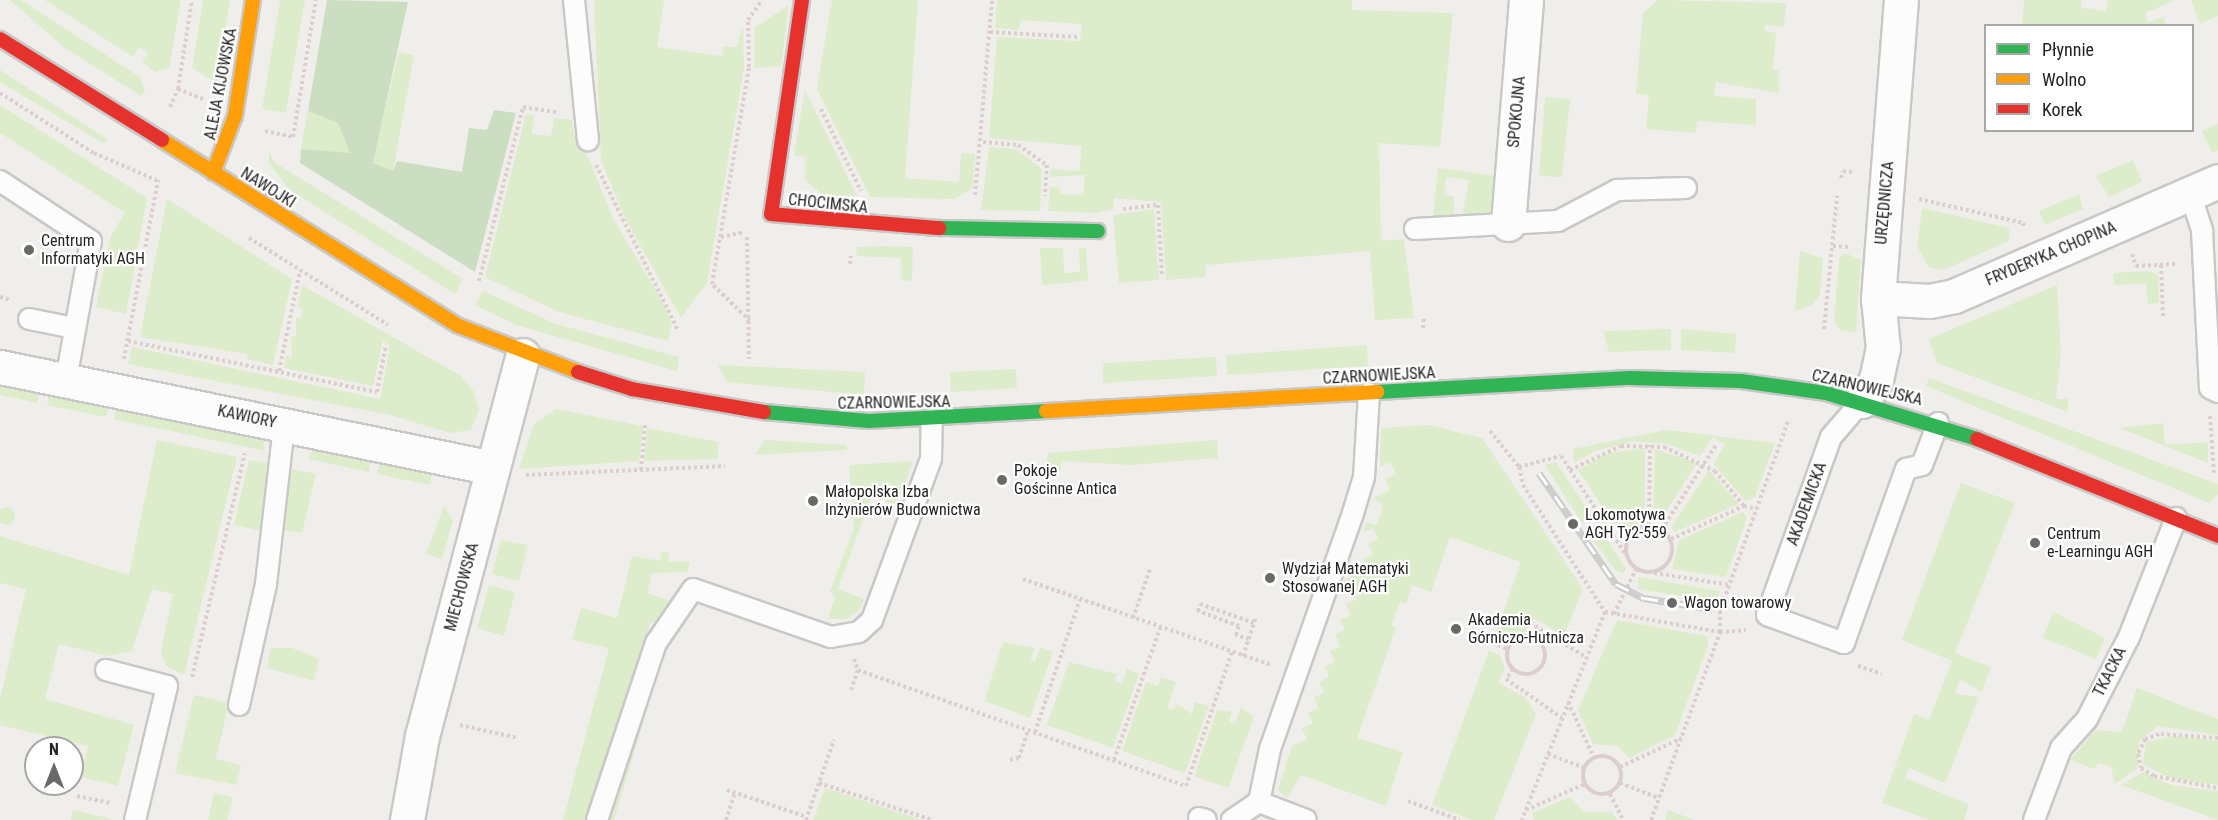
<!DOCTYPE html>
<html>
<head>
<meta charset="utf-8">
<style>
	body { margin:0 }
	#map { position:relative; width:2218px; height:820px; overflow:hidden; background:#f0eeeb; font-family:"Roboto Condensed",sans-serif }
	div>[style] { position:absolute }
	.grass>* { inset:0; background:#ddeccb }
	.round { border-radius:50% }
	.forest>* { inset:0; background:#cbdec1 }
	.path>* { height:4px; margin-top:-2px; transform-origin:0; background:repeating-linear-gradient(90deg,#dccecd 0 3px,transparent 0 6px) }
	.path>.ring { margin:-2px; padding:0; box-sizing:content-box; background:none; border:4px solid #dccecd; border-radius:50% }
	.roads { filter:drop-shadow(2px 0 #c9c8c7) drop-shadow(-2px 0 #c9c8c7) drop-shadow(0 2px #c9c8c7) drop-shadow(0 -2px #c9c8c7) }
	.lane>* { height:20px; margin:-10px; padding:0 10px; transform-origin:10px; border-radius:10px; background:#fdfcfc }
	.street>* { height:33px; margin:-16.5px; padding:0 16.5px; transform-origin:16.5px; border-radius:16.5px; background:#fdfcfc }
	.fast>* { height:14px; margin:-7px; padding:0 7px; transform-origin:7px; border-radius:7px; background:#30b455 }
	.slow>* { height:14px; margin:-7px; padding:0 7px; transform-origin:7px; border-radius:7px; background:#ff9f0a }
	.jam>* { height:14px; margin:-7px; padding:0 7px; transform-origin:7px; border-radius:7px; background:#e5322d }
	.rail>* { height:7px; margin-top:-3.5px; transform-origin:0; background:repeating-linear-gradient(90deg,#fff 0 14px,#ccc 0 28px); box-sizing:border-box; border-block:2px solid #ccc }
	.dots>* { width:16px; height:16px; translate:-50% -50%; box-sizing:border-box; border:3px solid #fff; border-radius:50% }
	span { translate:-50% -50%; white-space:nowrap; text-align:center; line-height:1.15; -webkit-text-stroke:4.5px #fff; paint-order:stroke }
	.street-label { font-size:16px; color:#222 }
	.poi-label { font-size:16px; color:#222 }
	.left { translate:0 -50%; text-align:left }
	.legend { position:absolute; left:1984px; top:24px; width:210px; height:108px; box-sizing:border-box; background:#fff; border:2px solid #a7a7a7; margin:0; padding:8px 10px; list-style:none; font-size:18px; color:#222 }
	.legend li { display:flex; align-items:center; gap:12px; height:30px }
	.legend b { width:30px; border:2px solid #a7a7a7 }
	.north { position:absolute; left:24px; top:736px; width:60px; height:60px; box-sizing:border-box; background:#fff; border:2px solid #a7a7a7; border-radius:50%; rotate:0deg; font-size:16px; font-weight:700; line-height:24px; text-align:center; color:#222 }
	.north::after { content:''; display:block; margin:auto; width:21px; height:27px; background:#6a6968; clip-path:polygon(50% 0,100% 100%,50% 72%,0 100%) }
</style>
</head>
<body>
<div id="map">
	<div class="grass">
		<div style="clip-path:polygon(10px 0,21px 0,140px 77px,145px 92px,141px 96px,65px 48px)"></div>
		<div style="clip-path:polygon(45px 0,181px 0,169px 68px,155px 72px,142px 62px,148px 53px,139px 47px,133px 57px)"></div>
		<div style="clip-path:polygon(203px 0,230px 0,217px 83px,192px 68px)"></div>
		<div style="clip-path:polygon(280px 0,305px 0,286px 113px,262px 109px)"></div>
		<div style="clip-path:polygon(594px 0,664px 0,657px 47px,722px 56px,724px 47px,737px 47px,743px 24px,744px 68px,707px 283px,681px 318px,626px 220px,601px 161px)"></div>
		<div style="clip-path:polygon(832px 0,918px 0,905px 178px,959px 182px,961px 153px,975px 154px,973px 188px,954px 199px,870px 197px,817px 89px)"></div>
		<div style="clip-path:polygon(997px 0,1352px 0,1352px 10px,1453px 13px,1440px 147px,1379px 143px,1381px 241px,1404px 239px,1414px 318px,1375px 320px,1370px 251px,1206px 265px,1205px 277px,1166px 280px,1161px 202px,1114px 198px,1113px 209px,1097px 213px,1048px 211px,1050px 187px,1060px 188px,1060px 194px,1083px 195px,1085px 175px,1050px 177px,1051px 169px,1079px 171px,1082px 146px,989px 138px,997px 37px,1080px 41px,1082px 24px,1021px 20px,1019px 30px,995px 28px)"></div>
		<div style="clip-path:polygon(1658px 0,1786px 3px,1784px 27px,1765px 25px,1765px 31px,1776px 33px,1773px 70px,1779px 71px,1779px 93px,1716px 82px,1714px 96px,1756px 99px,1756px 125px,1697px 121px,1696px 133px,1646px 129px,1649px 95px,1636px 94px,1643px 13px)"></div>
		<div style="clip-path:polygon(2024px 0,2081px 0,2081px 8px,2106px 11px,2108px 0,2175px 0,2145px 13px,2148px 22px,2163px 17px,2166px 25px,2022px 25px)"></div>
		<div style="clip-path:polygon(2191px 0,2218px 0,2218px 16px,2200px 24px)"></div>
		<div style="clip-path:polygon(789px 5px,781px 66px,755px 68px,754px 28px)"></div>
		<div style="clip-path:polygon(399px 52px,414px 55px,393px 171px,372px 163px)"></div>
		<div style="clip-path:polygon(0 70px,107px 139px,104px 144px,0 82px)"></div>
		<div style="clip-path:polygon(805px 90px,857px 196px,823px 195px,805px 180px,805px 157px,794px 155px)"></div>
		<div style="clip-path:polygon(1545px 97px,1570px 99px,1562px 177px,1539px 176px)"></div>
		<div style="clip-path:polygon(0 105px,147px 198px,126px 314px,96px 307px,111px 235px,125px 213px,0 133px)"></div>
		<div style="clip-path:polygon(308px 111px,338px 123px,350px 153px,301px 149px)"></div>
		<div style="clip-path:polygon(526px 114px,534px 115px,532px 134px,551px 136px,554px 118px,572px 120px,575px 140px,581px 140px,613px 218px,665px 306px,672px 324px,668px 341px,559px 312px,485px 277px)"></div>
		<div style="clip-path:polygon(2218px 124px,2218px 150px,2212px 153px,2202px 131px)"></div>
		<div style="clip-path:polygon(989px 147px,1016px 149px,1042px 169px,1040px 211px,981px 210px)"></div>
		<div style="clip-path:polygon(269px 150px,274px 162px,463px 279px,455px 294px,290px 190px,269px 164px)"></div>
		<div style="clip-path:polygon(2133px 160px,2142px 182px,2109px 197px,2096px 176px)"></div>
		<div style="clip-path:polygon(1438px 168px,1502px 177px,1492px 215px,1462px 217px,1469px 180px,1446px 177px,1444px 195px,1454px 197px,1454px 217px,1433px 218px)"></div>
		<div style="clip-path:polygon(2079px 194px,2083px 209px,2045px 225px,2039px 211px)"></div>
		<div style="clip-path:polygon(167px 199px,292px 279px,273px 365px,247px 359px,247px 354px,140px 337px)"></div>
		<div style="clip-path:polygon(1922px 208px,2009px 228px,2009px 241px,1943px 270px,1929px 268px,1917px 246px)"></div>
		<div style="clip-path:polygon(1154px 209px,1159px 280px,1119px 283px,1113px 215px)"></div>
		<div style="clip-path:polygon(883px 246px,913px 247px,912px 281px,901px 280px,901px 258px,856px 256px,857px 247px)"></div>
		<div style="clip-path:polygon(1040px 248px,1063px 248px,1064px 273px,1080px 272px,1079px 248px,1086px 248px,1088px 281px,1042px 285px)"></div>
		<div style="clip-path:polygon(1800px 251px,1823px 258px,1820px 295px,1813px 304px,1795px 311px)"></div>
		<div style="clip-path:polygon(1845px 253px,1861px 260px,1856px 332px,1841px 331px,1834px 321px,1839px 259px)"></div>
		<div style="clip-path:polygon(2147px 271px,2158px 275px,2159px 303px,2148px 304px,2146px 284px,2114px 285px,2113px 273px)"></div>
		<div style="clip-path:polygon(302px 285px,461px 376px,473px 390px,479px 410px,471px 430px,450px 433px,390px 415px,128px 364px,132px 347px,380px 399px,390px 346px,383px 341px,373px 386px,284px 368px,286px 356px,292px 357px,291px 336px,296px 337px,296px 317px,301px 318px,303px 309px,298px 306px)"></div>
		<div style="clip-path:polygon(2057px 285px,2061px 353px,2056px 399px,2068px 399px,2068px 412px,1937px 363px,1929px 339px)"></div>
		<div style="clip-path:polygon(483px 291px,556px 324px,679px 357px,677px 371px,516px 325px,475px 305px)"></div>
		<div style="clip-path:polygon(1671px 329px,1671px 350px,1609px 352px,1603px 331px)"></div>
		<div style="clip-path:polygon(1681px 329px,1736px 334px,1735px 353px,1681px 350px)"></div>
		<div style="clip-path:polygon(1367px 345px,1368px 366px,1227px 375px,1226px 355px)"></div>
		<div style="clip-path:polygon(1216px 357px,1217px 376px,1103px 383px,1103px 363px)"></div>
		<div style="clip-path:polygon(718px 365px,865px 372px,864px 395px,727px 382px)"></div>
		<div style="clip-path:polygon(1016px 369px,1017px 388px,951px 392px,950px 372px)"></div>
		<div style="clip-path:polygon(1929px 378px,2218px 484px,2218px 494px,2209px 503px,1926px 386px)"></div>
		<div style="clip-path:polygon(0 381px,40px 390px,37px 403px,0 395px)"></div>
		<div style="clip-path:polygon(50px 392px,109px 404px,106px 417px,47px 405px)"></div>
		<div style="clip-path:polygon(117px 405px,263px 436px,265px 451px,114px 419px)"></div>
		<div style="clip-path:polygon(556px 409px,643px 426px,639px 461px,519px 469px,534px 424px)"></div>
		<div style="clip-path:polygon(2163px 423px,2165px 445px,2208px 442px,2208px 463px,2120px 428px)"></div>
		<div style="clip-path:polygon(1429px 425px,1482px 438px,1583px 589px,1564px 636px,1534px 618px,1527px 631px,1506px 640px,1495px 636px,1521px 562px,1450px 537px,1431px 592px,1412px 585px,1406px 604px,1400px 602px,1391px 626px,1396px 628px,1357px 738px,1403px 752px,1386px 806px,1301px 775px,1287px 798px,1278px 790px,1292px 746px,1307px 739px,1302px 728px,1313px 723px,1308px 713px,1318px 708px,1314px 697px,1324px 693px,1319px 682px,1329px 677px,1325px 667px,1335px 662px,1330px 651px,1340px 647px,1335px 635px,1345px 629px,1340px 620px,1351px 615px,1346px 604px,1356px 600px,1343px 580px,1367px 570px,1363px 559px,1373px 554px,1368px 544px,1378px 539px,1373px 528px,1363px 533px,1366px 522px,1377px 525px,1383px 505px,1373px 498px,1390px 490px,1385px 479px,1396px 474px,1390px 462px,1380px 467px,1381px 428px)"></div>
		<div style="clip-path:polygon(647px 428px,718px 442px,718px 459px,644px 461px)"></div>
		<div style="clip-path:polygon(1667px 430px,1775px 443px,1755px 497px,1746px 501px,1713px 464px,1725px 445px,1713px 437px,1700px 456px,1667px 444px,1634px 441px,1595px 451px,1574px 463px,1573px 449px)"></div>
		<div style="clip-path:polygon(157px 440px,237px 457px,184px 675px,166px 666px,161px 651px,173px 594px,152px 589px,132px 651px,108px 656px,59px 644px,45px 699px,134px 725px,118px 786px,81px 777px,88px 746px,0 725px,0 699px,26px 589px,0 583px,0 536px,129px 575px)"></div>
		<div style="clip-path:polygon(765px 440px,847px 445px,847px 450px,755px 455px)"></div>
		<div style="clip-path:polygon(1217px 440px,1218px 458px,1131px 465px,1061px 461px,1061px 470px,1045px 471px,1048px 453px)"></div>
		<div style="clip-path:polygon(314px 447px,371px 458px,369px 472px,308px 459px)"></div>
		<div style="clip-path:polygon(1645px 448px,1645px 519px,1622px 536px,1578px 470px,1609px 453px)"></div>
		<div style="clip-path:polygon(1655px 449px,1697px 463px,1660px 521px,1653px 519px)"></div>
		<div style="clip-path:polygon(249px 460px,267px 463px,262px 531px,234px 525px)"></div>
		<div style="clip-path:polygon(380px 461px,433px 471px,430px 485px,377px 474px)"></div>
		<div style="clip-path:polygon(913px 461px,897px 506px,871px 497px,838px 589px,864px 599px,859px 610px,847px 619px,828px 619px,835px 597px,830px 591px,854px 528px,849px 465px)"></div>
		<div style="clip-path:polygon(1556px 462px,1592px 516px,1582px 523px,1545px 465px)"></div>
		<div style="clip-path:polygon(287px 468px,316px 474px,302px 533px,279px 529px)"></div>
		<div style="clip-path:polygon(1709px 470px,1739px 504px,1675px 532px,1671px 528px)"></div>
		<div style="clip-path:polygon(1961px 483px,2015px 503px,1955px 653px,1991px 667px,1981px 692px,1960px 679px,1955px 694px,1979px 697px,1945px 783px,1909px 768px,1905px 778px,1969px 804px,1964px 820px,1930px 820px,1882px 803px,1914px 714px,1929px 720px,1952px 661px,1902px 640px)"></div>
		<div style="clip-path:polygon(444px 506px,453px 520px,442px 559px,426px 554px)"></div>
		<div class="round" style="left:-3px;top:507px;width:18px;height:18px"></div>
		<div style="clip-path:polygon(1743px 512px,1747px 518px,1726px 577px,1672px 569px,1679px 540px)"></div>
		<div style="clip-path:polygon(1597px 524px,1626px 569px,1624px 573px,1615px 570px,1587px 531px)"></div>
		<div style="clip-path:polygon(501px 540px,528px 545px,519px 581px,492px 574px)"></div>
		<div style="clip-path:polygon(662px 552px,669px 553px,668px 561px,690px 562px,688px 572px,652px 573px,647px 593px,674px 602px,660px 625px,651px 622px,586px 820px,563px 820px,609px 648px,572px 640px,581px 608px,617px 618px,632px 556px,660px 561px)"></div>
		<div style="clip-path:polygon(1638px 577px,1720px 591px,1717px 602px,1639px 589px)"></div>
		<div style="clip-path:polygon(489px 585px,515px 592px,504px 636px,477px 628px)"></div>
		<div style="clip-path:polygon(2053px 612px,2105px 638px,2096px 659px,2043px 638px)"></div>
		<div style="clip-path:polygon(1617px 620px,1707px 636px,1708px 646px,1675px 735px,1629px 758px,1618px 746px,1593px 744px,1578px 710px)"></div>
		<div style="clip-path:polygon(1003px 642px,1035px 648px,1030px 660px,1035px 662px,1040px 647px,1053px 652px,1030px 718px,984px 701px)"></div>
		<div style="clip-path:polygon(271px 648px,292px 648px,319px 659px,314px 681px,267px 668px)"></div>
		<div style="clip-path:polygon(1489px 651px,1500px 655px,1505px 670px,1498px 682px,1526px 698px,1536px 714px,1494px 820px,1472px 820px,1432px 805px)"></div>
		<div style="clip-path:polygon(1069px 662px,1117px 674px,1115px 681px,1122px 684px,1127px 669px,1139px 674px,1113px 748px,1047px 725px)"></div>
		<div style="clip-path:polygon(1161px 677px,1176px 682px,1167px 708px,1174px 710px,1176px 703px,1192px 714px,1195px 702px,1209px 706px,1185px 773px,1122px 751px,1146px 682px,1158px 686px)"></div>
		<div style="clip-path:polygon(2137px 688px,2218px 719px,2218px 735px,2158px 726px,2139px 741px,2138px 768px,2115px 784px,2111px 767px,2098px 763px,2095px 769px,2070px 760px,2095px 730px,2122px 732px)"></div>
		<div style="clip-path:polygon(194px 695px,229px 703px,216px 759px,241px 765px,236px 785px,175px 773px)"></div>
		<div style="clip-path:polygon(649px 703px,614px 820px,609px 820px)"></div>
		<div style="clip-path:polygon(1241px 707px,1254px 717px,1228px 788px,1194px 776px,1217px 710px,1232px 712px,1229px 722px,1235px 724px)"></div>
		<div style="clip-path:polygon(2175px 736px,2218px 741px,2218px 785px,2170px 778px,2143px 764px,2146px 742px)"></div>
		<div style="clip-path:polygon(2143px 772px,2171px 785px,2218px 791px,2218px 820px,2121px 785px)"></div>
		<div style="clip-path:polygon(825px 788px,922px 820px,813px 820px)"></div>
		<div style="clip-path:polygon(214px 793px,233px 797px,227px 820px,208px 820px)"></div>
		<div style="clip-path:polygon(1570px 797px,1585px 812px,1612px 812px,1617px 820px,1534px 820px,1532px 813px)"></div>
		<div style="clip-path:polygon(73px 810px,111px 819px,111px 820px,71px 820px)"></div>
		<div style="clip-path:polygon(1668px 810px,1695px 820px,1665px 820px)"></div>
	</div>
	<div class="forest">
		<div style="clip-path:polygon(327px 0,408px 2px,373px 163px,393px 171px,397px 161px,462px 172px,469px 128px,487px 130px,494px 110px,516px 113px,475px 272px,300px 163px,301px 149px,350px 153px,338px 123px,308px 111px)"></div>
	</div>
	<div class="path">
		<div style="left:990px;top:32px;width:89px;rotate:3.2deg"></div>
		<div style="left:178px;top:89px;width:27px;rotate:22deg"></div>
		<div style="left:0;top:93px;width:112px;rotate:32.6deg"></div>
		<div style="left:94px;top:153px;width:68px;rotate:23.5deg"></div>
		<div style="left:170px;top:107px;width:20px;rotate:-66deg"></div>
		<div style="left:178px;top:89px;width:90px;rotate:-81.1deg"></div>
		<div style="left:821px;top:109px;width:91px;rotate:64deg"></div>
		<div style="left:265px;top:131px;width:29px;rotate:12deg"></div>
		<div style="left:293px;top:137px;width:139px;rotate:-80.5deg"></div>
		<div style="left:983px;top:142px;width:35px;rotate:5deg"></div>
		<div style="left:1018px;top:145px;width:35px;rotate:35deg"></div>
		<div style="left:1047px;top:165px;width:31px;rotate:94deg"></div>
		<div style="left:596px;top:165px;width:184px;rotate:63.6deg"></div>
		<div style="left:1841px;top:178px;width:7px;rotate:-74deg"></div>
		<div style="left:1843px;top:171px;width:11px;rotate:5deg"></div>
		<div style="left:975px;top:195px;width:196px;rotate:-85deg"></div>
		<div style="left:1919px;top:199px;width:107px;rotate:13deg"></div>
		<div style="left:2023px;top:223px;width:5px;rotate:68deg"></div>
		<div style="left:1123px;top:209px;width:35px;rotate:-7deg"></div>
		<div style="left:1158px;top:205px;width:72px;rotate:86.8deg"></div>
		<div style="left:721px;top:237px;width:24px;rotate:-12deg"></div>
		<div style="left:747px;top:237px;width:122px;rotate:89.1deg"></div>
		<div style="left:249px;top:238px;width:164px;rotate:32deg"></div>
		<div style="left:1833px;top:246px;width:16px;rotate:4deg"></div>
		<div style="left:2132px;top:254px;width:13px;rotate:72deg"></div>
		<div style="left:2136px;top:266px;width:40px;rotate:-2.9deg"></div>
		<div style="left:850px;top:264px;width:8px;rotate:-83deg"></div>
		<div style="left:2161px;top:265px;width:51px;rotate:87.8deg"></div>
		<div style="left:479px;top:281px;width:179px;rotate:-75.8deg"></div>
		<div style="left:523px;top:107px;width:36px;rotate:9deg"></div>
		<div style="left:0;top:297px;width:11px;rotate:15deg"></div>
		<div style="left:750px;top:321px;width:53px;rotate:-135.8deg"></div>
		<div style="left:712px;top:284px;width:220px;rotate:-80.3deg"></div>
		<div style="left:749px;top:67px;width:47px;rotate:-91.2deg"></div>
		<div style="left:748px;top:20px;width:24px;rotate:-55deg"></div>
		<div style="left:1423px;top:328px;width:11px;rotate:-85deg"></div>
		<div style="left:1824px;top:329px;width:134px;rotate:-84.4deg"></div>
		<div style="left:128px;top:341px;width:254px;rotate:11.6deg"></div>
		<div style="left:377px;top:392px;width:48px;rotate:-79.2deg"></div>
		<div style="left:124px;top:359px;width:182px;rotate:-79.2deg"></div>
		<div style="left:279px;top:371px;width:102px;rotate:-78.1deg"></div>
		<div style="left:2210px;top:416px;width:57px;rotate:86deg"></div>
		<div style="left:1490px;top:431px;width:46px;rotate:51.1deg"></div>
		<div style="left:1519px;top:467px;width:18px;rotate:77deg"></div>
		<div style="left:1523px;top:485px;width:151px;rotate:57.2deg"></div>
		<div style="left:1605px;top:612px;width:224px;rotate:111.8deg"></div>
		<div style="left:1519px;top:467px;width:43px;rotate:-14.7deg"></div>
		<div style="left:1561px;top:456px;width:17px;rotate:57deg"></div>
		<div style="left:1570px;top:470px;width:56px;rotate:-25.2deg"></div>
		<div style="left:1621px;top:446px;width:43px;rotate:1.3deg"></div>
		<div style="left:1664px;top:447px;width:56px;rotate:25.2deg"></div>
		<div style="left:1715px;top:471px;width:45px;rotate:50.4deg"></div>
		<div style="left:641px;top:470px;width:45px;rotate:-84.9deg"></div>
		<div style="left:1570px;top:470px;width:102px;rotate:56.6deg"></div>
		<div style="left:526px;top:475px;width:199px;rotate:-2.6deg"></div>
		<div style="left:1649px;top:525px;width:80px;rotate:-89.3deg"></div>
		<div class="ring" style="left:1626px;top:526px;width:42px;height:42px"></div>
		<div style="left:1662px;top:529px;width:100px;rotate:-57.3deg"></div>
		<div style="left:1671px;top:539px;width:80px;rotate:-24.3deg"></div>
		<div style="left:1744px;top:506px;width:13px;rotate:13deg"></div>
		<div style="left:1654px;top:573px;width:77px;rotate:9deg"></div>
		<div style="left:1023px;top:579px;width:262px;rotate:19.1deg"></div>
		<div style="left:1605px;top:612px;width:117px;rotate:9.9deg"></div>
		<div style="left:1720px;top:632px;width:26px;rotate:-4deg"></div>
		<div style="left:1614px;top:614px;width:50px;rotate:-63.9deg"></div>
		<div style="left:1133px;top:618px;width:52px;rotate:-70.9deg"></div>
		<div class="ring" style="left:1507px;top:636px;width:34px;height:34px"></div>
		<div style="left:1529px;top:637px;width:13px;rotate:-61deg"></div>
		<div style="left:1535px;top:626px;width:60px;rotate:31.3deg"></div>
		<div style="left:1249px;top:639px;width:14px;rotate:-163deg"></div>
		<div style="left:1236px;top:635px;width:9px;rotate:-72deg"></div>
		<div style="left:1239px;top:626px;width:44px;rotate:-159.9deg"></div>
		<div style="left:1198px;top:611px;width:7px;rotate:-74deg"></div>
		<div style="left:1200px;top:604px;width:57px;rotate:19.4deg"></div>
		<div style="left:1492px;top:643px;width:17px;rotate:21deg"></div>
		<div style="left:1243px;top:656px;width:41px;rotate:-71.6deg"></div>
		<div style="left:854px;top:659px;width:12px;rotate:70deg"></div>
		<div style="left:858px;top:670px;width:348px;rotate:19.5deg"></div>
		<div style="left:1186px;top:786px;width:142px;rotate:-71.1deg"></div>
		<div style="left:1858px;top:666px;width:25px;rotate:18deg"></div>
		<div style="left:1513px;top:669px;width:12px;rotate:125deg"></div>
		<div style="left:1506px;top:679px;width:68px;rotate:34.9deg"></div>
		<div style="left:192px;top:677px;width:230px;rotate:-76.7deg"></div>
		<div style="left:851px;top:690px;width:21px;rotate:-71deg"></div>
		<div style="left:1568px;top:702px;width:62px;rotate:65.1deg"></div>
		<div style="left:460px;top:725px;width:59px;rotate:12.6deg"></div>
		<div style="left:1035px;top:732px;width:140px;rotate:-71.3deg"></div>
		<div style="left:2218px;top:738px;width:59px;rotate:-176.1deg"></div>
		<div style="left:2159px;top:734px;width:15px;rotate:160deg"></div>
		<div style="left:2145px;top:739px;width:17px;rotate:115deg"></div>
		<div style="left:2138px;top:754px;width:14px;rotate:78deg"></div>
		<div style="left:2141px;top:768px;width:15px;rotate:32deg"></div>
		<div style="left:2154px;top:776px;width:65px;rotate:10.6deg"></div>
		<div style="left:1548px;top:754px;width:39px;rotate:21deg"></div>
		<div class="ring" style="left:1583px;top:756px;width:34px;height:34px"></div>
		<div style="left:1010px;top:760px;width:9px;rotate:-13deg"></div>
		<div style="left:1019px;top:758px;width:29px;rotate:-72deg"></div>
		<div style="left:1114px;top:760px;width:140px;rotate:-70.8deg"></div>
		<div style="left:1620px;top:767px;width:68px;rotate:-25.1deg"></div>
		<div style="left:819px;top:783px;width:119px;rotate:18.1deg"></div>
		<div style="left:1620px;top:783px;width:42px;rotate:21deg"></div>
		<div style="left:727px;top:790px;width:84px;rotate:18.6deg"></div>
		<div style="left:1610px;top:794px;width:29px;rotate:63deg"></div>
		<div style="left:77px;top:796px;width:35px;rotate:12deg"></div>
		<div style="left:1408px;top:801px;width:55px;rotate:20.1deg"></div>
		<div style="left:1526px;top:810px;width:64px;rotate:-23.8deg"></div>
		<div style="left:726px;top:820px;width:28px;rotate:-72deg"></div>
		<div style="left:806px;top:820px;width:85px;rotate:-70.7deg"></div>
		<div style="left:1651px;top:820px;width:200px;rotate:-69.8deg"></div>
		<div style="left:1720px;top:632px;width:21px;rotate:-90deg"></div>
		<div style="left:1720px;top:611px;width:202px;rotate:-70.3deg"></div>
	</div>
	<div class="roads">
		<div class="lane">
			<div style="left:574px;top:0;width:141px;rotate:84.3deg"></div>
			<div style="left:0;top:181px;width:109px;rotate:33.4deg"></div>
			<div style="left:91px;top:241px;width:141px;rotate:100.2deg"></div>
			<div style="left:2190px;top:193px;width:40px;rotate:72deg"></div>
			<div style="left:2202px;top:231px;width:157px;rotate:87.1deg"></div>
			<div style="left:2210px;top:388px;width:9px;rotate:27deg"></div>
			<div style="left:1415px;top:229px;width:143px;rotate:-3.2deg"></div>
			<div style="left:1558px;top:221px;width:67px;rotate:-27.7deg"></div>
			<div style="left:1617px;top:190px;width:69px;rotate:-1.7deg"></div>
			<div style="left:29px;top:319px;width:46px;rotate:11.3deg"></div>
			<div style="left:1862px;top:401px;width:48px;rotate:130.7deg"></div>
			<div style="left:1831px;top:437px;width:189px;rotate:109.8deg"></div>
			<div style="left:1767px;top:615px;width:82px;rotate:20deg"></div>
			<div style="left:1844px;top:643px;width:185px;rotate:-70.4deg"></div>
			<div style="left:1906px;top:469px;width:16px;rotate:-14deg"></div>
			<div style="left:1922px;top:465px;width:45px;rotate:-69.1deg"></div>
			<div style="left:106px;top:670px;width:63px;rotate:14.7deg"></div>
			<div style="left:167px;top:686px;width:138px;rotate:103.4deg"></div>
			<div style="left:239px;top:705px;width:124px;rotate:-77.4deg"></div>
			<div style="left:266px;top:584px;width:160px;rotate:-83.5deg"></div>
			<div style="left:1259px;top:802px;width:50px;rotate:21deg"></div>
			<div style="left:1199px;top:818px;width:7px;rotate:16deg"></div>
			<div style="left:597px;top:820px;width:187px;rotate:-71.6deg"></div>
			<div style="left:656px;top:643px;width:65px;rotate:-55.6deg"></div>
			<div style="left:693px;top:589px;width:146px;rotate:19.2deg"></div>
			<div style="left:831px;top:637px;width:28px;rotate:-10deg"></div>
			<div style="left:859px;top:632px;width:18px;rotate:-43deg"></div>
			<div style="left:872px;top:620px;width:171px;rotate:-69.9deg"></div>
			<div style="left:931px;top:459px;width:39px;rotate:-89deg"></div>
			<div style="left:1232px;top:820px;width:32px;rotate:-34deg"></div>
			<div style="left:1259px;top:802px;width:54px;rotate:-78.3deg"></div>
			<div style="left:1270px;top:749px;width:250px;rotate:-70.6deg"></div>
			<div style="left:1353px;top:513px;width:38px;rotate:-73deg"></div>
			<div style="left:1364px;top:477px;width:84px;rotate:-86.6deg"></div>
			<div style="left:2034px;top:820px;width:77px;rotate:-69.4deg"></div>
			<div style="left:2061px;top:748px;width:39px;rotate:-48deg"></div>
			<div style="left:2087px;top:719px;width:92px;rotate:-62.9deg"></div>
			<div style="left:2129px;top:637px;width:128px;rotate:-68.4deg"></div>
		</div>
		<div class="street">
			<div style="left:1508px;top:224px;width:225px;rotate:-85.4deg"></div>
			<div style="left:1878px;top:298px;width:51px;rotate:3.4deg"></div>
			<div style="left:1929px;top:301px;width:25px;rotate:-11deg"></div>
			<div style="left:1954px;top:296px;width:288px;rotate:-23.5deg"></div>
			<div style="left:0;top:367px;width:503px;rotate:11.58deg"></div>
			<div style="left:1862px;top:401px;width:25px;rotate:-56deg"></div>
			<div style="left:1876px;top:380px;width:33px;rotate:-78deg"></div>
			<div style="left:1883px;top:348px;width:50px;rotate:-95.7deg"></div>
			<div style="left:1878px;top:298px;width:299px;rotate:-85.6deg"></div>
			<div style="left:407px;top:820px;width:85px;rotate:-79.9deg"></div>
			<div style="left:422px;top:736px;width:394px;rotate:-75.2deg"></div>
		</div>
		<div class="fast">
			<div style="left:939px;top:228px;width:159px;rotate:1.1deg"></div>
			<div style="left:1377px;top:392px;width:253px;rotate:-3.2deg"></div>
			<div style="left:1630px;top:378px;width:111px;rotate:1.5deg"></div>
			<div style="left:1741px;top:381px;width:86px;rotate:8deg"></div>
			<div style="left:1826px;top:393px;width:158px;rotate:16.9deg"></div>
			<div style="left:764px;top:412px;width:105px;rotate:4.9deg"></div>
			<div style="left:869px;top:421px;width:177px;rotate:-3.2deg"></div>
		</div>
		<div class="slow">
			<div style="left:162px;top:140px;width:350px;rotate:32.1deg"></div>
			<div style="left:459px;top:326px;width:128px;rotate:21.1deg"></div>
			<div style="left:213px;top:173px;width:61px;rotate:-68.9deg"></div>
			<div style="left:235px;top:116px;width:117px;rotate:-81.2deg"></div>
			<div style="left:1046px;top:411px;width:332px;rotate:-3.3deg"></div>
		</div>
		<div class="jam">
			<div style="left:802px;top:0;width:216px;rotate:98.2deg"></div>
			<div style="left:771px;top:214px;width:169px;rotate:4.8deg"></div>
			<div style="left:0;top:39px;width:191px;rotate:31.9deg"></div>
			<div style="left:578px;top:372px;width:57px;rotate:17.5deg"></div>
			<div style="left:632px;top:389px;width:134px;rotate:9.9deg"></div>
			<div style="left:1977px;top:439px;width:260px;rotate:21.9deg"></div>
		</div>
	</div>
	<div class="rail">
		<div style="left:1539px;top:473px;width:135px;rotate:55.3deg"></div>
		<div style="left:1616px;top:584px;width:31px;rotate:27deg"></div>
		<div style="left:1644px;top:598px;width:69px;rotate:9.2deg"></div>
	</div>
	<div class="dots">
		<div style="left:29px;top:250px;background:#6a6968"></div>
		<div style="left:1002px;top:480px;background:#6a6968"></div>
		<div style="left:813px;top:501px;background:#6a6968"></div>
		<div style="left:1573px;top:524px;background:#6a6968"></div>
		<div style="left:2035px;top:543px;background:#6a6968"></div>
		<div style="left:1270px;top:578px;background:#6a6968"></div>
		<div style="left:1672px;top:603px;background:#6a6968"></div>
		<div style="left:1456px;top:629px;background:#6a6968"></div>
	</div>
	<div class="street-label">
		<span style="left:221px;top:84px;rotate:-79deg">ALEJA KIJOWSKA</span>
		<span style="left:1517px;top:112px;rotate:-85deg">SPOKOJNA</span>
		<span style="left:268px;top:188px;rotate:32deg">NAWOJKI</span>
		<span style="left:1885px;top:203px;rotate:-85deg">URZĘDNICZA</span>
		<span style="left:828px;top:204px;rotate:6deg">CHOCIMSKA</span>
		<span style="left:2051px;top:254px;rotate:-23deg">FRYDERYKA CHOPINA</span>
		<span style="left:1379px;top:376px;rotate:-3deg">CZARNOWIEJSKA</span>
		<span style="left:1867px;top:388px;rotate:13deg">CZARNOWIEJSKA</span>
		<span style="left:894px;top:403px;rotate:-1deg">CZARNOWIEJSKA</span>
		<span style="left:247px;top:417px;rotate:12deg">KAWIORY</span>
		<span style="left:1807px;top:504px;rotate:-70deg">AKADEMICKA</span>
		<span style="left:462px;top:587px;rotate:-75deg">MIECHOWSKA</span>
		<span style="left:2110px;top:672px;rotate:-63deg">TKACKA</span>
	</div>
	<div class="poi-label">
		<span class="left" style="left:41px;top:250px">Centrum<br>Informatyki AGH</span>
		<span class="left" style="left:1014px;top:480px">Pokoje<br>Gościnne Antica</span>
		<span class="left" style="left:825px;top:501px">Małopolska Izba<br>Inżynierów Budownictwa</span>
		<span class="left" style="left:1585px;top:524px">Lokomotywa<br>AGH Ty2-559</span>
		<span class="left" style="left:2047px;top:543px">Centrum<br>e-Learningu AGH</span>
		<span class="left" style="left:1282px;top:578px">Wydział Matematyki<br>Stosowanej AGH</span>
		<span class="left" style="left:1684px;top:603px">Wagon towarowy</span>
		<span class="left" style="left:1468px;top:629px">Akademia<br>Górniczo-Hutnicza</span>
	</div>
	<ul class="legend">
	<li><b style="height:8px;background:#30b455"></b>Płynnie</li>
	<li><b style="height:8px;background:#ff9f0a"></b>Wolno</li>
	<li><b style="height:8px;background:#e5322d"></b>Korek</li>
	</ul>
	<div class="north">N</div>
</div>
</body>
</html>
